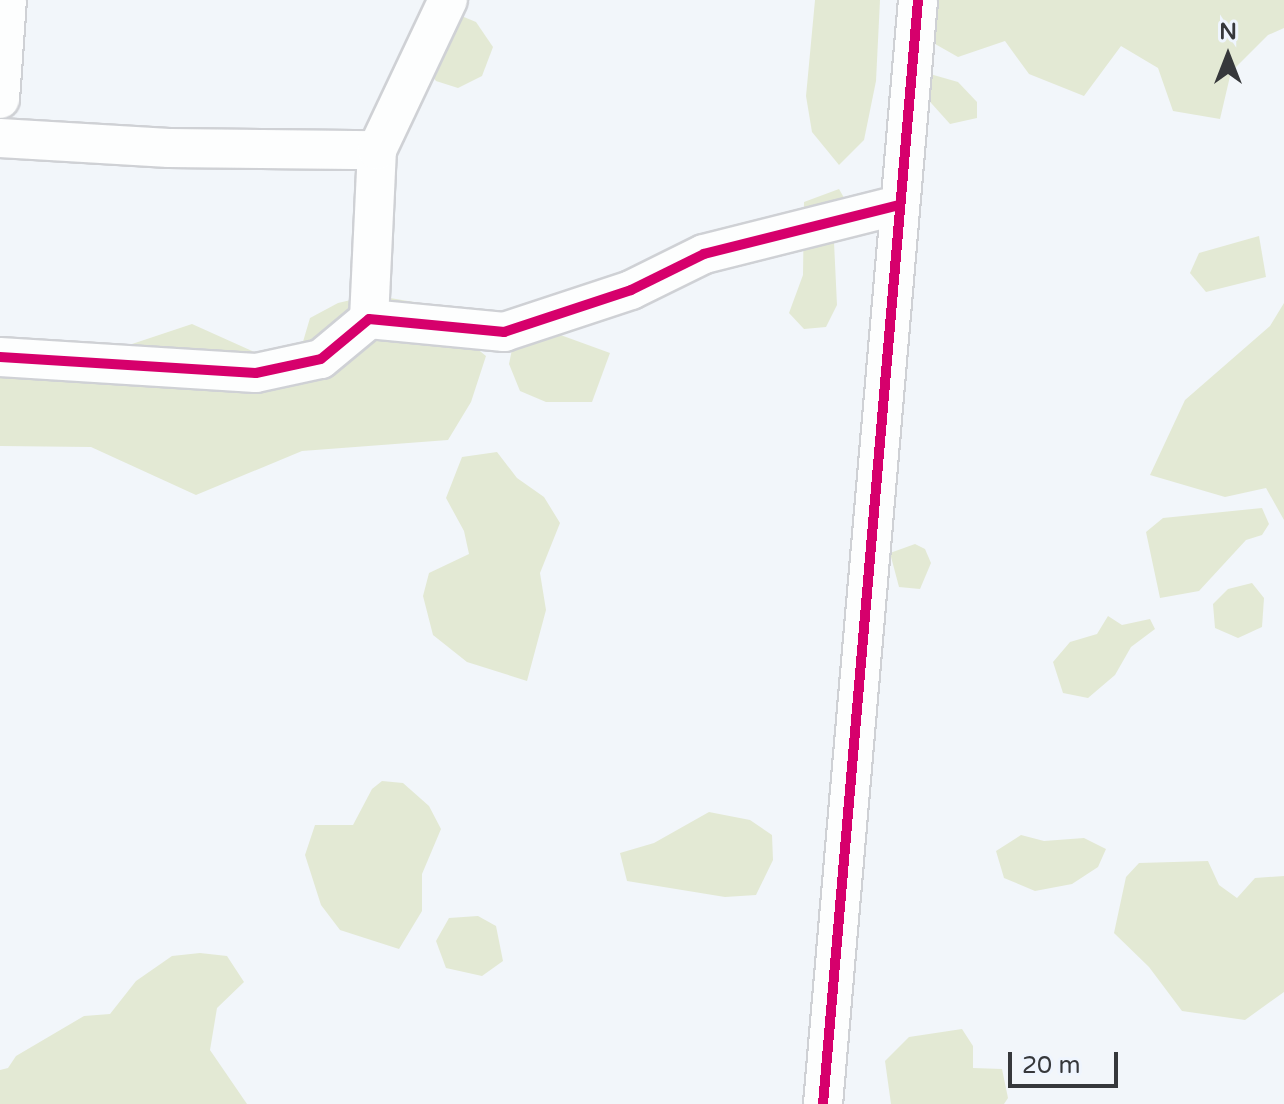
<!DOCTYPE html>
<html>
<head>
<meta charset="utf-8">
<style>
	body { margin:0 }
	#map { position:relative; width:1284px; height:1104px; overflow:hidden; background:#f2f6fa; font-family:"Varela Round",sans-serif }
	div>[style] { position:absolute }
	.green>* { inset:0; background:#e3e9d4 }
	.roads { filter:drop-shadow(2px 0 #cfd1d5) drop-shadow(-2px 0 #cfd1d5) drop-shadow(0 2px #cfd1d5) drop-shadow(0 -2px #cfd1d5) }
	.minor>* { height:38px; margin:-19px; padding:0 19px; transform-origin:19px; border-radius:19px; background:#fdfefe }
	.cycleway>* { height:10px; margin:-5px; padding:0 5px; transform-origin:5px; border-radius:5px; background:#d6006c }
	span { translate:-50% -50%; white-space:nowrap; text-align:center; line-height:1.15; -webkit-text-stroke:7px #eff5fe; paint-order:stroke }
	.north { position:absolute; left:1188px; top:16px; width:80px; height:80px; -webkit-text-stroke:6px #eff5fe; paint-order:stroke; rotate:0deg; font-size:22px; font-weight:700; line-height:32px; text-align:center; color:#36383b }
	.north::after { content:''; display:block; margin:auto; width:28px; height:36px; background:#36383b; clip-path:polygon(50% 0,100% 100%,50% 72%,0 100%) }
	.scale { position:absolute; left:1008px; top:1052px; width:110px; height:36px; box-sizing:border-box; border:4px solid #36383b; border-top:0; padding-left:10px; font-size:24px; line-height:28px; white-space:nowrap; color:#36383b; -webkit-text-stroke:6px #eff5fe; paint-order:stroke }
</style>
</head>
<body>
<div id="map">
	<div class="green">
		<div style="clip-path:polygon(815px 0,880px 0,876px 81px,864px 140px,839px 165px,812px 132px,806px 96px)"></div>
		<div style="clip-path:polygon(932px 0,1284px 0,1284px 28px,1268px 35px,1231px 72px,1220px 119px,1173px 111px,1158px 68px,1121px 46px,1084px 96px,1029px 74px,1005px 41px,958px 57px,921px 36px)"></div>
		<div style="clip-path:polygon(447px 10px,476px 22px,493px 47px,482px 76px,458px 88px,436px 81px,420px 59px)"></div>
		<div style="clip-path:polygon(930px 74px,958px 82px,977px 102px,977px 118px,950px 124px,923px 94px)"></div>
		<div style="clip-path:polygon(839px 189px,851px 210px,834px 242px,837px 305px,826px 327px,804px 329px,789px 313px,803px 275px,804px 202px)"></div>
		<div style="clip-path:polygon(1259px 236px,1266px 277px,1206px 292px,1190px 273px,1199px 253px)"></div>
		<div style="clip-path:polygon(372px 295px,420px 303px,486px 356px,471px 402px,448px 440px,302px 451px,196px 495px,91px 447px,0 446px,0 336px,123px 347px,192px 324px,272px 360px,297px 362px,310px 318px,338px 303px)"></div>
		<div style="clip-path:polygon(1284px 303px,1284px 520px,1266px 488px,1225px 497px,1150px 475px,1185px 400px,1270px 326px)"></div>
		<div style="clip-path:polygon(555px 333px,610px 353px,592px 402px,546px 402px,520px 391px,509px 364px,515px 335px)"></div>
		<div style="clip-path:polygon(497px 452px,517px 478px,544px 497px,560px 523px,540px 573px,546px 610px,527px 681px,467px 662px,433px 635px,423px 596px,429px 573px,469px 554px,464px 531px,446px 498px,462px 457px)"></div>
		<div style="clip-path:polygon(1262px 508px,1269px 524px,1262px 535px,1246px 540px,1199px 591px,1160px 598px,1146px 532px,1163px 518px)"></div>
		<div style="clip-path:polygon(915px 544px,925px 549px,931px 563px,920px 589px,899px 587px,890px 553px)"></div>
		<div style="clip-path:polygon(1252px 583px,1264px 598px,1262px 627px,1238px 638px,1215px 628px,1213px 604px,1228px 589px)"></div>
		<div style="clip-path:polygon(1108px 616px,1122px 625px,1150px 619px,1155px 629px,1131px 647px,1115px 675px,1088px 698px,1063px 693px,1053px 662px,1070px 642px,1097px 634px)"></div>
		<div style="clip-path:polygon(382px 781px,403px 783px,429px 806px,441px 829px,422px 874px,422px 911px,399px 949px,340px 930px,321px 905px,305px 855px,315px 825px,353px 825px,372px 789px)"></div>
		<div style="clip-path:polygon(709px 812px,750px 820px,772px 835px,773px 860px,756px 895px,725px 897px,627px 881px,620px 853px,654px 843px)"></div>
		<div style="clip-path:polygon(1021px 835px,1044px 841px,1084px 838px,1106px 849px,1098px 867px,1072px 884px,1035px 891px,1004px 878px,996px 851px)"></div>
		<div style="clip-path:polygon(1208px 861px,1219px 885px,1237px 898px,1255px 878px,1284px 876px,1284px 992px,1245px 1020px,1182px 1011px,1149px 967px,1114px 933px,1126px 877px,1139px 863px)"></div>
		<div style="clip-path:polygon(478px 916px,496px 926px,503px 961px,482px 976px,446px 968px,436px 941px,449px 918px)"></div>
		<div style="clip-path:polygon(200px 953px,227px 956px,244px 982px,217px 1008px,210px 1050px,247px 1104px,0 1104px,0 1070px,8px 1068px,16px 1056px,84px 1016px,110px 1014px,136px 981px,172px 956px)"></div>
		<div style="clip-path:polygon(962px 1029px,973px 1046px,973px 1068px,1002px 1069px,1008px 1098px,1004px 1104px,891px 1104px,885px 1061px,909px 1037px)"></div>
	</div>
	<div class="roads">
		<div class="minor">
			<div style="left:0;top:99px;width:99px;rotate:-86deg"></div>
			<div style="left:0;top:138px;width:169px;rotate:3.4deg"></div>
			<div style="left:169px;top:148px;width:208px;rotate:0.6deg"></div>
			<div style="left:369px;top:319px;width:169px;rotate:-87.3deg"></div>
			<div style="left:377px;top:150px;width:166px;rotate:-64.7deg"></div>
			<div style="left:0;top:357px;width:256px;rotate:3.6deg"></div>
			<div style="left:256px;top:373px;width:66px;rotate:-12.2deg"></div>
			<div style="left:321px;top:359px;width:62px;rotate:-39.8deg"></div>
			<div style="left:369px;top:319px;width:136px;rotate:5.5deg"></div>
			<div style="left:504px;top:332px;width:134px;rotate:-18.3deg"></div>
			<div style="left:631px;top:290px;width:81px;rotate:-26.3deg"></div>
			<div style="left:704px;top:254px;width:201px;rotate:-14.1deg"></div>
			<div style="left:823px;top:1104px;width:1108px;rotate:-85.08deg"></div>
		</div>
	</div>
	<div class="cycleway">
		<div style="left:0;top:357px;width:256px;rotate:3.6deg"></div>
		<div style="left:256px;top:373px;width:66px;rotate:-12.2deg"></div>
		<div style="left:321px;top:359px;width:62px;rotate:-39.8deg"></div>
		<div style="left:369px;top:319px;width:136px;rotate:5.5deg"></div>
		<div style="left:504px;top:332px;width:134px;rotate:-18.3deg"></div>
		<div style="left:631px;top:290px;width:81px;rotate:-26.3deg"></div>
		<div style="left:704px;top:254px;width:201px;rotate:-14.1deg"></div>
		<div style="left:823px;top:1104px;width:1108px;rotate:-85.08deg"></div>
	</div>
	<div class="north">N</div>
	<div class="scale">20 m</div>
</div>
</body>
</html>
